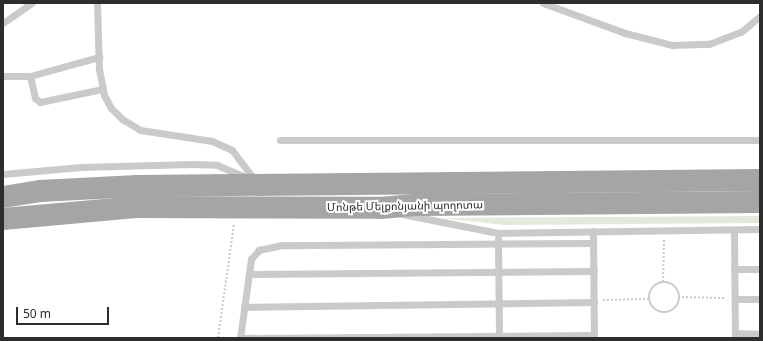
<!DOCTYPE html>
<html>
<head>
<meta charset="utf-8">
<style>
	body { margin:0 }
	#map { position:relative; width:763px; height:341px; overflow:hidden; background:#fff; font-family:"Noto Sans","Noto Sans Armenian",sans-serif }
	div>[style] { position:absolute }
	.green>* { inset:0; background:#e3eadc }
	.path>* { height:2px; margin-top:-1px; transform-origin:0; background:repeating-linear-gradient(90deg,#cacaca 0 2px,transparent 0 4px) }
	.path>.ring { margin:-1px; padding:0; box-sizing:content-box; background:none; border:2px solid #cacaca; border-radius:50% }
	.lane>* { height:7px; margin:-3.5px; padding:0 3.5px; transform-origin:3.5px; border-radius:3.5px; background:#cacaca }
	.primary>* { height:22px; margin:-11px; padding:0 11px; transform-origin:11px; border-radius:11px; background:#a5a5a5 }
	span { translate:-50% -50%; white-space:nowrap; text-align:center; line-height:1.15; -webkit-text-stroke:4px #fff; paint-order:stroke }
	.street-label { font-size:11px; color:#2d2d2d }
	.frame { position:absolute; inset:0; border:4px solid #2d2d2d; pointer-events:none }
	.scale { position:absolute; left:16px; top:307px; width:93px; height:18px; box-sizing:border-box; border:2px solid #2d2d2d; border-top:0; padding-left:5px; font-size:12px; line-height:14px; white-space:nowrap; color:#2d2d2d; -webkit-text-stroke:3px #fff; paint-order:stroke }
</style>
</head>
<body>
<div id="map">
	<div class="green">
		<div style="clip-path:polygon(760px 216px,760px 223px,505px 225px,441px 218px)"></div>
	</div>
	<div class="path">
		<div style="left:663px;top:282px;width:42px;rotate:-88.6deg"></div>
		<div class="ring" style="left:649px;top:282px;width:28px;height:28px"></div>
		<div style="left:678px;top:297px;width:47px;rotate:1.2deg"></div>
		<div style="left:603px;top:300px;width:45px;rotate:-1.3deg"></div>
		<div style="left:218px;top:338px;width:115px;rotate:-82deg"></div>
	</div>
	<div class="lane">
		<div style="left:97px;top:3px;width:66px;rotate:88.3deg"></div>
		<div style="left:99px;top:69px;width:26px;rotate:79deg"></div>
		<div style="left:104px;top:95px;width:15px;rotate:62deg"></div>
		<div style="left:111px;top:108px;width:16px;rotate:45deg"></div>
		<div style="left:122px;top:119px;width:21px;rotate:31deg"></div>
		<div style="left:140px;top:130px;width:73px;rotate:8.7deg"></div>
		<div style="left:212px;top:141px;width:22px;rotate:24deg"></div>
		<div style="left:232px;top:150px;width:39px;rotate:53deg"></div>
		<div style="left:543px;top:3px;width:87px;rotate:20.1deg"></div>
		<div style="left:625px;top:33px;width:49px;rotate:14.3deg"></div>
		<div style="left:672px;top:45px;width:37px;rotate:-2deg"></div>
		<div style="left:709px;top:44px;width:34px;rotate:-21deg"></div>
		<div style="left:741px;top:32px;width:25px;rotate:-40deg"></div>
		<div style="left:3px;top:23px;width:35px;rotate:-35deg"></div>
		<div style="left:3px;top:76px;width:27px"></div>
		<div style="left:30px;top:76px;width:72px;rotate:-15.4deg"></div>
		<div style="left:30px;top:76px;width:23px;rotate:77deg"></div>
		<div style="left:35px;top:98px;width:6px;rotate:39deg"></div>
		<div style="left:40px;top:102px;width:63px;rotate:-11.8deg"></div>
		<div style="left:280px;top:140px;width:480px"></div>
		<div style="left:3px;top:174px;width:78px;rotate:-5.1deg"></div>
		<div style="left:81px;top:167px;width:111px;rotate:-1.5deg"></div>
		<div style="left:192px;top:164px;width:25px;rotate:2deg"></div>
		<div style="left:217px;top:165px;width:34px;rotate:23deg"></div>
		<div style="left:402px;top:214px;width:98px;rotate:11.2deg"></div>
		<div style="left:498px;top:233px;width:262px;rotate:-0.9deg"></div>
		<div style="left:734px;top:230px;width:108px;rotate:89.5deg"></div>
		<div style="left:593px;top:231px;width:107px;rotate:89.5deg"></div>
		<div style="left:498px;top:239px;width:99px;rotate:89.4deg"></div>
		<div style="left:593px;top:243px;width:311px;rotate:179.6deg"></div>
		<div style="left:282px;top:245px;width:24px;rotate:168deg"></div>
		<div style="left:259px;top:250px;width:12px;rotate:132deg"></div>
		<div style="left:251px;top:259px;width:80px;rotate:97.9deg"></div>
		<div style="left:240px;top:338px;width:354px;rotate:-0.5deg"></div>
		<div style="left:734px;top:269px;width:26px"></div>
		<div style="left:249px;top:274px;width:345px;rotate:-0.5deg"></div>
		<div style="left:735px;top:299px;width:25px"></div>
		<div style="left:244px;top:307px;width:350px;rotate:-0.8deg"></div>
		<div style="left:735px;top:333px;width:25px;rotate:2deg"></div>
	</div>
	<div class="primary">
		<div style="left:3px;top:197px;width:37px;rotate:-9deg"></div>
		<div style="left:40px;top:191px;width:97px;rotate:-3deg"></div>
		<div style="left:137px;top:186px;width:623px;rotate:-0.55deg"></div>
		<div style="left:3px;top:219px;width:136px;rotate:-5.1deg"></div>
		<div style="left:138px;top:207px;width:242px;rotate:0.2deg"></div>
		<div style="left:380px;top:208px;width:38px;rotate:-5deg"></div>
		<div style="left:418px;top:205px;width:342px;rotate:-0.5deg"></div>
	</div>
	<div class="street-label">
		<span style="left:405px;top:206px;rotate:-1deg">Մոնթե Մելքոնյանի պողոտա</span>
	</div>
	<div class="frame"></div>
	<div class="scale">50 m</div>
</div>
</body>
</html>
